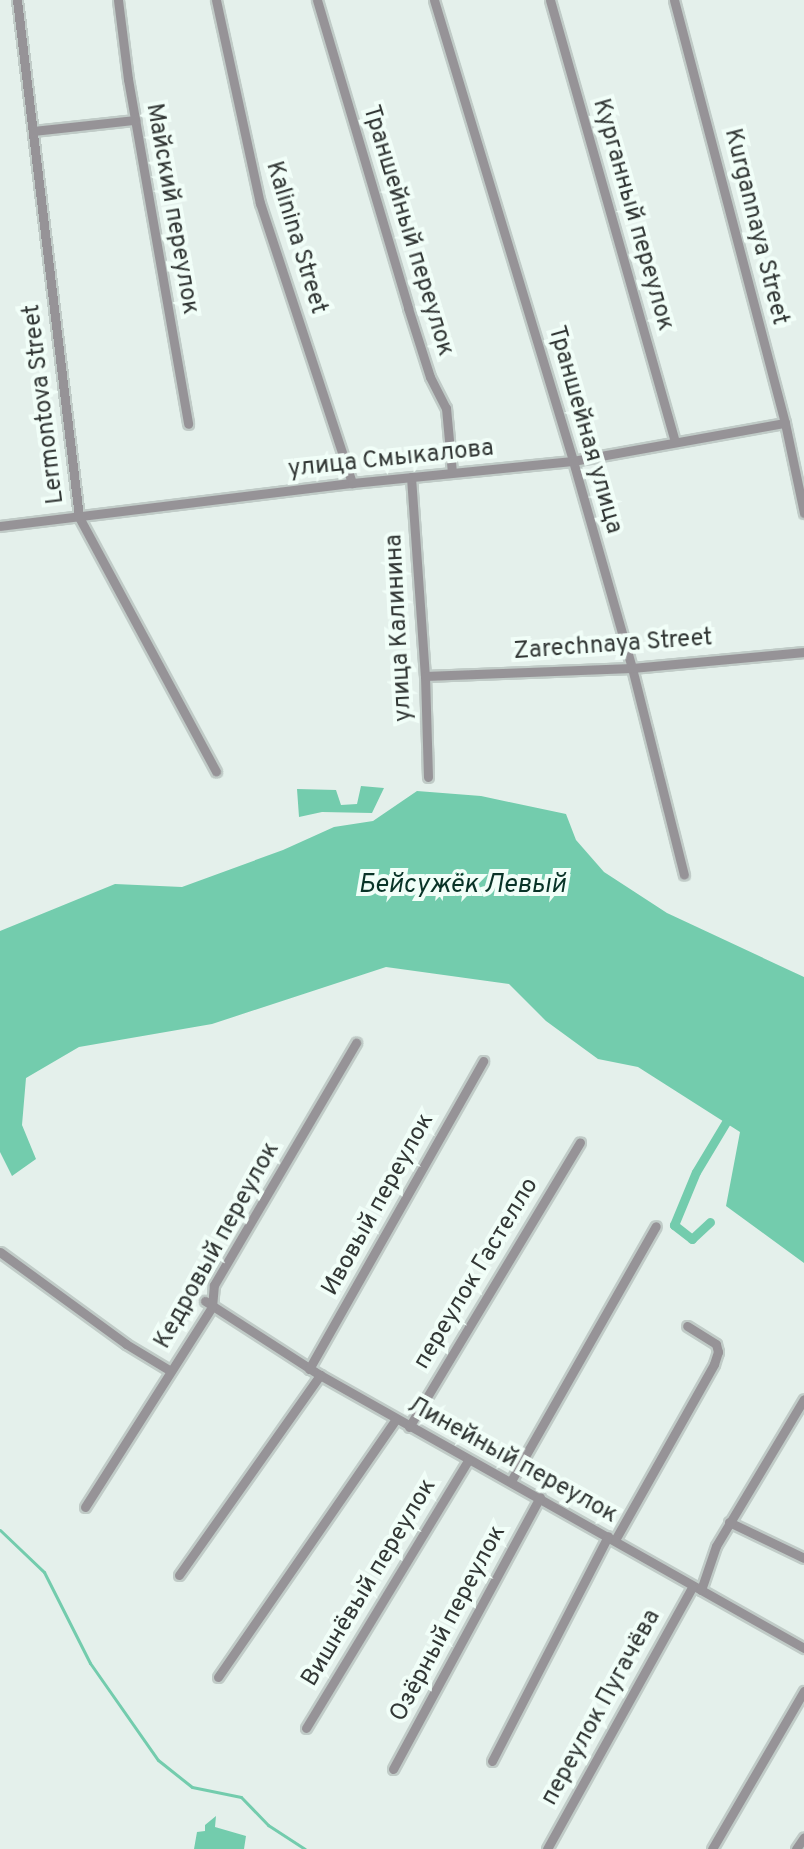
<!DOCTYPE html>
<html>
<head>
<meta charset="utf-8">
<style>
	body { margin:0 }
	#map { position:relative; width:804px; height:1849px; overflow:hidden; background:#e4f0eb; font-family:Overpass,sans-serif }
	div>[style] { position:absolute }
	.water>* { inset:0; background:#73ccad }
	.stream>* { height:3px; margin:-1.5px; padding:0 1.5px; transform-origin:1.5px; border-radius:1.5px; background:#73ccad }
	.canal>* { height:9px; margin:-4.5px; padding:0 4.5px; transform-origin:4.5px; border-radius:4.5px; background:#73ccad }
	.roads { filter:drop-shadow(2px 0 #c0cbc7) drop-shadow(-2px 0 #c0cbc7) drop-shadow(0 2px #c0cbc7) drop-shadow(0 -2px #c0cbc7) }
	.minor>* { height:9px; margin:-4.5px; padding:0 4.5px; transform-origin:4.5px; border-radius:4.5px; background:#969397 }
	span { translate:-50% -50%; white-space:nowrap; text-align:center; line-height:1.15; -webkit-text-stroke:8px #f1fef8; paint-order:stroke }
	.street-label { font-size:24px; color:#323735 }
	.water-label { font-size:26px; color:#093327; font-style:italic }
</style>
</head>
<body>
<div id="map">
	<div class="water">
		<div style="clip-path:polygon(361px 786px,384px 788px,372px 813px,322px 812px,299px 817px,297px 789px,336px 790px,341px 805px,357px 804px)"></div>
		<div style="clip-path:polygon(417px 791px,481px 796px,566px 814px,576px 840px,604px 872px,667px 913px,804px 977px,804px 1263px,726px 1206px,740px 1132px,638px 1067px,598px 1059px,546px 1021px,509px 984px,386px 967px,212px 1024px,79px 1047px,26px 1078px,22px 1125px,36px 1159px,12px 1176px,0 1152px,0 931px,115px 884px,182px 887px,283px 850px,334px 827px,373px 821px)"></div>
		<div style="clip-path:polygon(216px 1816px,215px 1827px,246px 1836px,244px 1849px,194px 1849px,197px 1832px,205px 1831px,205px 1825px)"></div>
	</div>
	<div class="stream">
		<div style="left:0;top:1530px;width:61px;rotate:43.7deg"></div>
		<div style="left:44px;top:1572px;width:102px;rotate:63.2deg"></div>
		<div style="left:90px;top:1663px;width:118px;rotate:55deg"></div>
		<div style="left:158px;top:1760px;width:43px;rotate:38.5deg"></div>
		<div style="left:192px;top:1787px;width:50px;rotate:11.5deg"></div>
		<div style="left:241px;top:1797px;width:39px;rotate:46deg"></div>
		<div style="left:268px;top:1825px;width:44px;rotate:33deg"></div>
	</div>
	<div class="canal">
		<div style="left:710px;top:1222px;width:25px;rotate:137deg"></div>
		<div style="left:692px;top:1239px;width:23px;rotate:-142deg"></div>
		<div style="left:674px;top:1225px;width:57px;rotate:-67.5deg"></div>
		<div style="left:696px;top:1172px;width:58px;rotate:-59deg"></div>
	</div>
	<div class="roads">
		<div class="minor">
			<div style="left:17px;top:0;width:521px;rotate:83.16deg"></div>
			<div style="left:79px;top:517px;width:289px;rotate:61.7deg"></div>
			<div style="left:118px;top:0;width:80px;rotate:82.8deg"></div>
			<div style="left:128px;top:79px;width:350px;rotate:80.1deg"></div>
			<div style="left:216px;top:0;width:208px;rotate:77.8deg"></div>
			<div style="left:260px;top:203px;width:295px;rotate:71.8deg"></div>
			<div style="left:317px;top:0;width:321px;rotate:73.5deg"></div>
			<div style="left:408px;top:308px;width:72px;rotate:72.3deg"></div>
			<div style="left:430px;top:377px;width:35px;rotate:63deg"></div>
			<div style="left:446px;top:408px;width:65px;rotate:84.7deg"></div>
			<div style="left:434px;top:0;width:481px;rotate:73.2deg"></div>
			<div style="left:573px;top:461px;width:215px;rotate:74.1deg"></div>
			<div style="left:632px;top:668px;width:213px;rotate:75.9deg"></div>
			<div style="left:550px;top:0;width:459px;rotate:74.2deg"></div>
			<div style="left:674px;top:0;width:437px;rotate:75.3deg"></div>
			<div style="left:785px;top:423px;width:92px;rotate:78.1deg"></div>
			<div style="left:33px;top:131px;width:103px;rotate:-6.2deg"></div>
			<div style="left:411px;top:477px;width:199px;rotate:86deg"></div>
			<div style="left:425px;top:676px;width:101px;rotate:88.3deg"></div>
			<div style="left:0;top:526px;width:355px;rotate:-7deg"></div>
			<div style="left:352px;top:483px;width:222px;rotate:-5.7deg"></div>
			<div style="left:573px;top:461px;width:215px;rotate:-10.2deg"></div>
			<div style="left:425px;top:676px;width:207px;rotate:-2.2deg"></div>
			<div style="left:632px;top:668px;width:173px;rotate:-5.3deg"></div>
			<div style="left:0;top:1252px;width:156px;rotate:36.1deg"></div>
			<div style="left:126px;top:1344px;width:52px;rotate:31deg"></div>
			<div style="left:205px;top:1301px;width:137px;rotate:32.8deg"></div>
			<div style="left:320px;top:1375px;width:556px;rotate:29.43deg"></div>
			<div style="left:309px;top:1369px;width:354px;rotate:-60.5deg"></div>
			<div style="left:409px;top:1427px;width:332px;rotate:-59deg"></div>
			<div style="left:511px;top:1481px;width:293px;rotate:-60.4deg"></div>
			<div style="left:85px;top:1507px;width:237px;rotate:-57.6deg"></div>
			<div style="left:212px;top:1307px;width:22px;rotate:-85deg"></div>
			<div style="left:214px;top:1285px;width:281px;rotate:-59.6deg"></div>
			<div style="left:729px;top:1522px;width:83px;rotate:25.6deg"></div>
			<div style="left:615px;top:1540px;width:202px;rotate:-60.6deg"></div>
			<div style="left:714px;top:1364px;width:13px;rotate:-72deg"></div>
			<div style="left:718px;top:1352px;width:8px;rotate:-104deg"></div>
			<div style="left:716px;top:1344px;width:34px;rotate:-148deg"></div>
			<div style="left:179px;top:1575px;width:245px;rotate:-54.8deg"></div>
			<div style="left:701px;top:1590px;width:46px;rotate:-71.2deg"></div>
			<div style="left:716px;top:1546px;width:171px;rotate:-59.1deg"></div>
			<div style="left:218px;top:1677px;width:313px;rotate:-55.4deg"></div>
			<div style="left:306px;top:1728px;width:313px;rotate:-58.8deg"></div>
			<div style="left:492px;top:1761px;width:253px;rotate:-62.7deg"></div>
			<div style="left:393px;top:1769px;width:309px;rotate:-61.6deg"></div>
			<div style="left:547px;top:1849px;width:299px;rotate:-61deg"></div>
			<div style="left:712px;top:1849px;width:183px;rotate:-59.8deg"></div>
			<div style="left:796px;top:1849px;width:14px;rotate:-56deg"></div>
		</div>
	</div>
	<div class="street-label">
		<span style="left:171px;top:209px;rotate:80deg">Майский переулок</span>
		<span style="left:632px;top:215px;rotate:74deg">Курганный переулок</span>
		<span style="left:755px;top:227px;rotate:76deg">Kurgannaya Street</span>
		<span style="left:407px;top:231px;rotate:73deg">Траншейный переулок</span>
		<span style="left:295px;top:238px;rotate:73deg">Kalinina Street</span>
		<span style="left:45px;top:404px;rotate:-97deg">Lermontova Street</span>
		<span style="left:584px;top:430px;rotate:74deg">Траншейная улица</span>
		<span style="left:391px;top:460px;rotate:-6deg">улица Смыкалова</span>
		<span style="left:400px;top:628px;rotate:-93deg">улица Калинина</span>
		<span style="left:613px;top:646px;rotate:-4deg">Zarechnaya Street</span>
		<span style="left:379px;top:1205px;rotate:-61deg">Ивовый переулок</span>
		<span style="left:218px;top:1246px;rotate:-61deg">Кедровый переулок</span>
		<span style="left:477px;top:1274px;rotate:-59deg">переулок Гастелло</span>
		<span style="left:512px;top:1461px;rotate:29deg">Линейный переулок</span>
		<span style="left:370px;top:1583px;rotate:-59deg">Вишнёвый переулок</span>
		<span style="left:449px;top:1624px;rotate:-62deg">Озёрный переулок</span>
		<span style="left:602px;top:1708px;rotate:-61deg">переулок Пугачёва</span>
	</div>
	<div class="water-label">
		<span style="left:462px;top:886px">Бейсужёк Левый</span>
	</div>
</div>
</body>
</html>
